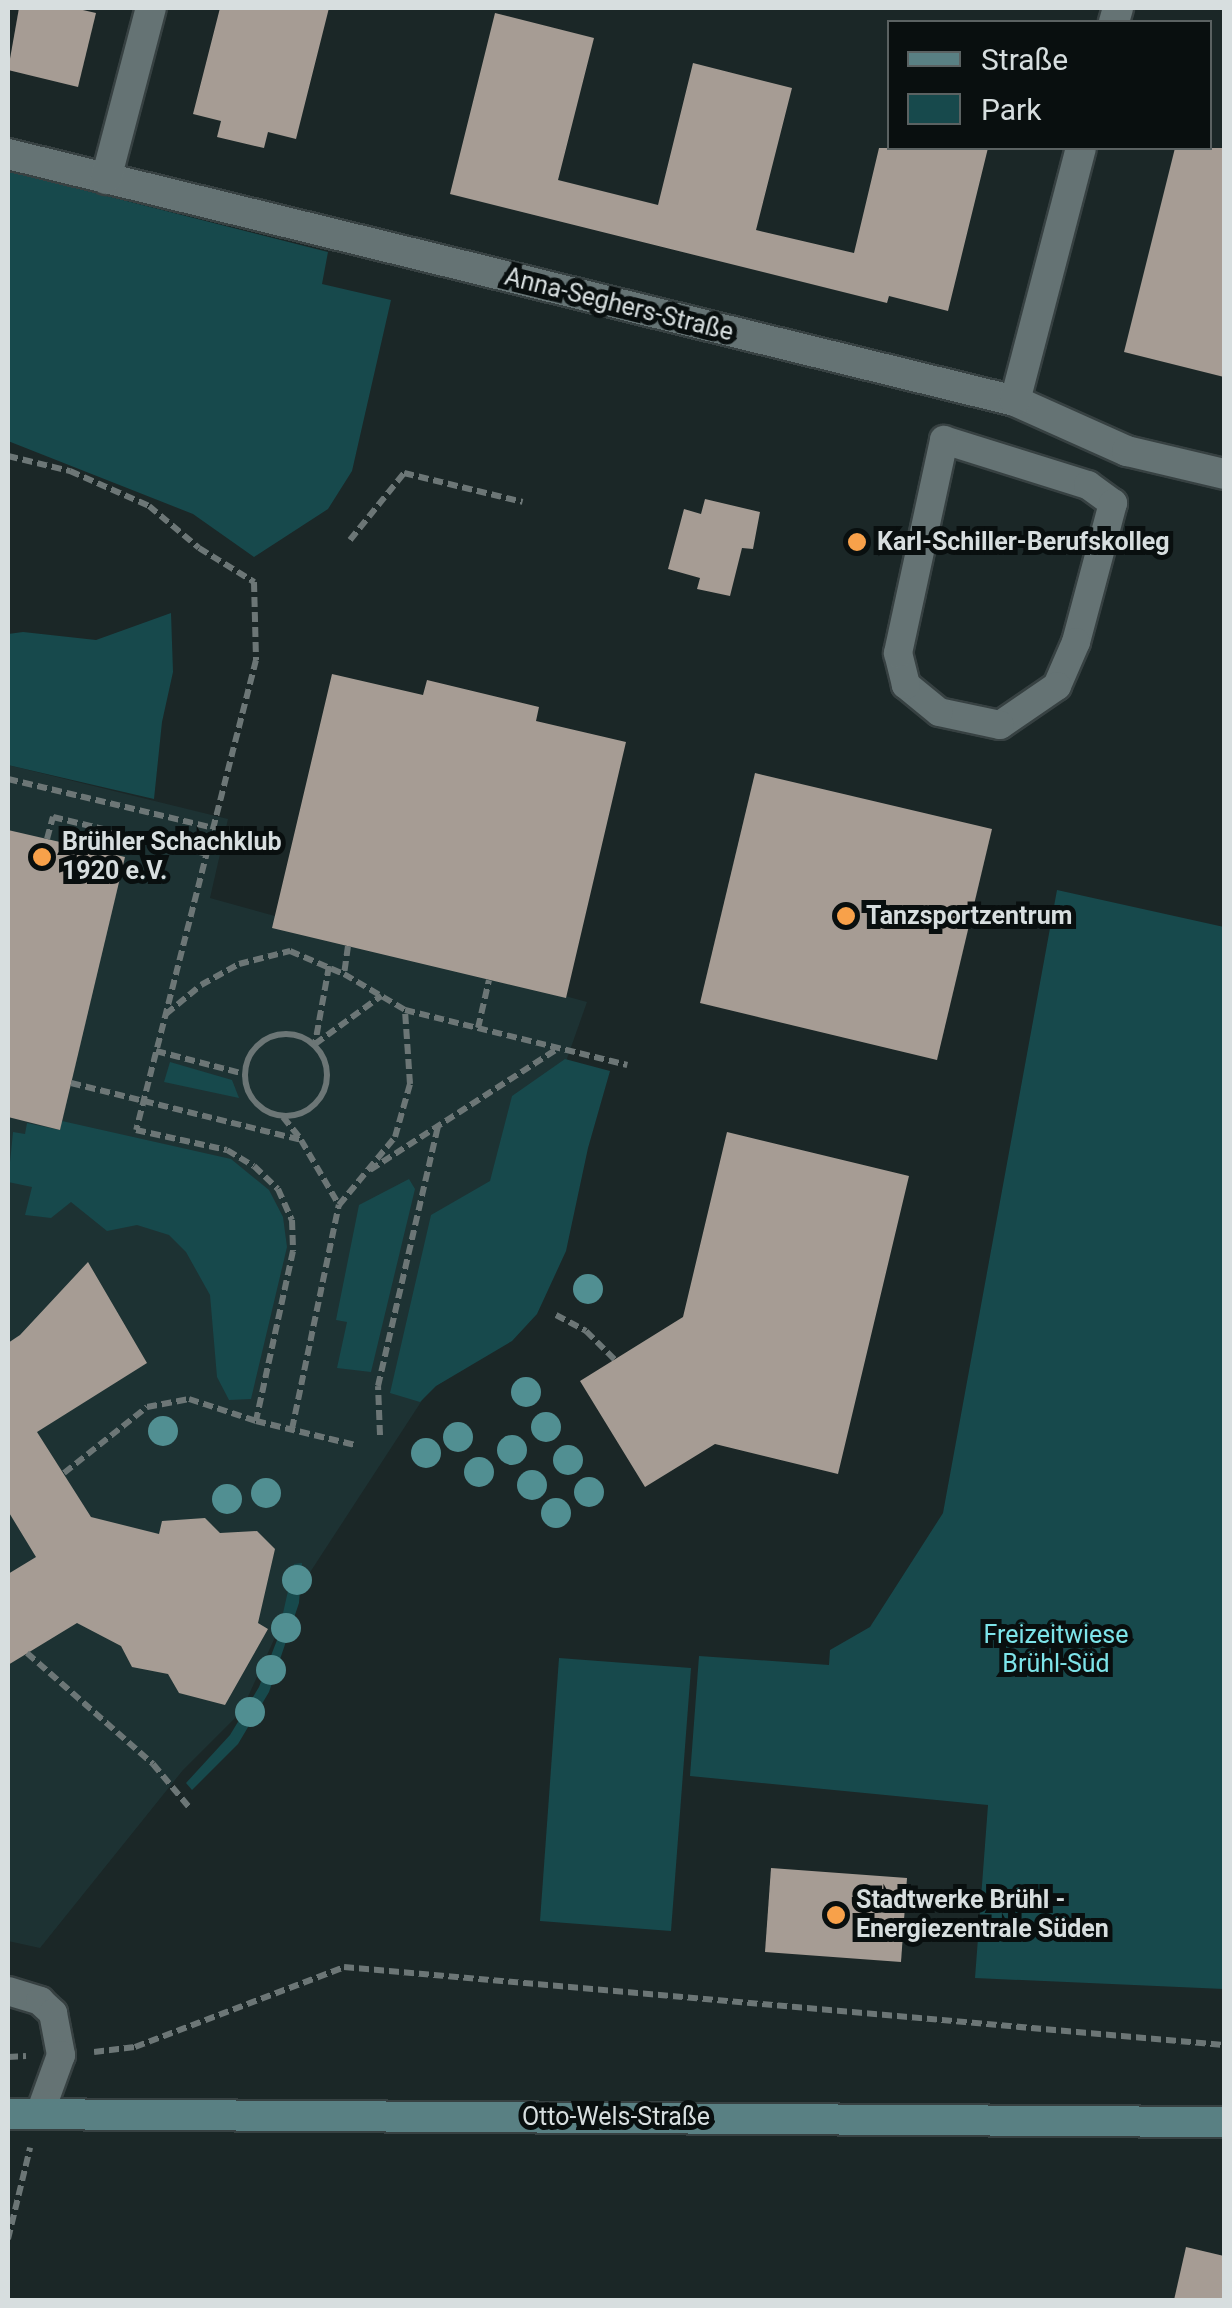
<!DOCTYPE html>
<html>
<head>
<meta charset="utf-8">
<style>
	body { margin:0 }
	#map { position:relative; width:1232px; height:2308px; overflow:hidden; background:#1b2727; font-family:Roboto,sans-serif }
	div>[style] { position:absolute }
	.built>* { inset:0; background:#1d3233 }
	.green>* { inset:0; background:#17494c }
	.building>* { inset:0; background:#a69c94 }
	.path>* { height:6px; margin-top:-3px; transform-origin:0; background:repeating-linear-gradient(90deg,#6c7676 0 10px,transparent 0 15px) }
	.path>.ring { margin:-3px; padding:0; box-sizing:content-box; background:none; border:6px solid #6c7676; border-radius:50% }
	.roads { filter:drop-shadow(2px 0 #374142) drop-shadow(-2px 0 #374142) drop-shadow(0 2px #374142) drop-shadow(0 -2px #374142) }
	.lane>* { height:28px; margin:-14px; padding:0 14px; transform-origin:14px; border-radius:14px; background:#657374 }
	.street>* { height:30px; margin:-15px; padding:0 15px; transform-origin:15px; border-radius:15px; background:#657374 }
	.secondary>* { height:30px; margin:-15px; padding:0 15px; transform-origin:15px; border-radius:15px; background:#598083 }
	.trees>* { width:30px; height:30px; margin:-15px; border-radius:50%; background:#518f92 }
	.dots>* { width:28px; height:28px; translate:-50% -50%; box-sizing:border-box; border:5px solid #090f0f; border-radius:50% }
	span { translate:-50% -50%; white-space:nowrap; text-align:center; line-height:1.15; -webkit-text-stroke:10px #090f0f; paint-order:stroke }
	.street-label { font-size:25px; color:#d7dedf }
	.poi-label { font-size:25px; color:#d7dedf; font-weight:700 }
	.left { translate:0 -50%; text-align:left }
	.park-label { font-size:25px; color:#7de4e9 }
	.frame { position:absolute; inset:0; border:10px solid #d7dedf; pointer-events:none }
	.legend { position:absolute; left:887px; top:20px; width:325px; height:130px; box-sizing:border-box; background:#090f0f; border:2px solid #5b6262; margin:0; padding:12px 18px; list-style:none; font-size:30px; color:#d7dedf }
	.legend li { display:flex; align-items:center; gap:20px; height:50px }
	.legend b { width:50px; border:2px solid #5b6262 }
</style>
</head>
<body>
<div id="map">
	<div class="built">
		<div style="clip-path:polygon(8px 765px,228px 819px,210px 898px,587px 1002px,475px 1319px,292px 1600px,241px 1712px,183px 1770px,40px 1948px,8px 1941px)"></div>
	</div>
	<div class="green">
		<div style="clip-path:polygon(8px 171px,328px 252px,322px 284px,391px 300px,352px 471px,328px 509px,254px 557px,193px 514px,8px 441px)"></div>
		<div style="clip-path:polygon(171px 613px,173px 672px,162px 722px,154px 799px,8px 765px,8px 634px,23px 632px,96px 640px)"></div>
		<div style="clip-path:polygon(1057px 890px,1224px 927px,1224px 1989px,975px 1978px,988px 1805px,690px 1776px,699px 1656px,829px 1665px,830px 1650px,870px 1627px,943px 1513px)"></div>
		<div style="clip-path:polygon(565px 1059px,610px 1071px,588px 1148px,566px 1251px,537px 1314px,512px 1341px,436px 1386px,420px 1402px,390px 1393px,431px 1215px,490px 1181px,512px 1096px)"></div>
		<div style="clip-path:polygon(170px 1062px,232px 1080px,239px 1098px,164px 1082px)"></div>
		<div style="clip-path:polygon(62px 1121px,231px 1159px,269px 1190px,283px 1217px,287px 1247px,251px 1399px,229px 1400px,217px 1377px,210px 1295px,186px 1252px,169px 1235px,137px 1225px,107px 1231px,71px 1202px,51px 1218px,25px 1215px,32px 1187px,8px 1182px,13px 1132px,25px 1134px,27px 1123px,60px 1130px)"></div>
		<div style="clip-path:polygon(409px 1179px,415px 1189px,371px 1372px,337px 1368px,347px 1322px,336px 1320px,359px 1205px)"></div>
		<div style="clip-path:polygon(302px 1563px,299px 1603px,269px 1692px,238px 1744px,192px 1790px,186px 1783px,230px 1735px,259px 1687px,277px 1640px,294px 1564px)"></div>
		<div style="clip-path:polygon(559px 1658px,691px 1668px,671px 1931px,540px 1921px)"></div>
	</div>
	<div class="building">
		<div style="clip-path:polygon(19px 8px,74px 8px,96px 13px,78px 87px,8px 70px)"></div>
		<div style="clip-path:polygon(220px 8px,329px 8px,296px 139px,268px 132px,264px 148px,217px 137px,221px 121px,193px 114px)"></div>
		<div style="clip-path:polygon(495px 13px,594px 38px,558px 180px,658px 205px,693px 63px,792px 88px,756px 230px,854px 253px,879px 148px,988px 148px,948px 311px,889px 296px,887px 303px,450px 194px)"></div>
		<div style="clip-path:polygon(1175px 148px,1224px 148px,1224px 377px,1124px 352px)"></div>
		<div style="clip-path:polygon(705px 499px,760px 512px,753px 549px,742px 548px,730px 596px,697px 589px,700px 578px,668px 569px,684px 509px,701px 514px)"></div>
		<div style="clip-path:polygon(332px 674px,423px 695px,427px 680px,539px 707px,536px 721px,626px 742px,566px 998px,272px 928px)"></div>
		<div style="clip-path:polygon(755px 773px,992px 829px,937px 1060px,700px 1003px)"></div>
		<div style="clip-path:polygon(8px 830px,125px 857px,60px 1130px,8px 1117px)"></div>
		<div style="clip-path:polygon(727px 1132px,909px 1176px,838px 1474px,715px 1444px,645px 1487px,580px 1381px,683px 1317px)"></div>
		<div style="clip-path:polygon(88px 1262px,147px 1363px,37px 1432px,91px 1517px,159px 1534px,162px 1521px,205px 1518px,220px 1533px,257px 1531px,275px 1549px,258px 1623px,268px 1629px,225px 1705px,179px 1693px,168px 1674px,132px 1667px,121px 1646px,77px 1623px,8px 1665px,8px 1574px,36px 1557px,8px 1511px,8px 1343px,20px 1335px)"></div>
		<div style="clip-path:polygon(771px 1868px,907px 1878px,901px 1962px,765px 1952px)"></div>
		<div style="clip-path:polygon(1186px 2247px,1224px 2256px,1224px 2300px,1174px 2300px)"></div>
	</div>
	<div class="path">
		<div style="left:8px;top:456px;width:64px;rotate:13.6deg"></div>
		<div style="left:70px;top:471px;width:86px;rotate:23.9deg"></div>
		<div style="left:149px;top:506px;width:65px;rotate:40deg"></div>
		<div style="left:199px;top:548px;width:65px;rotate:31.7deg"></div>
		<div style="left:254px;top:582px;width:78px;rotate:88.5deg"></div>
		<div style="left:256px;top:660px;width:485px;rotate:104.3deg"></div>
		<div style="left:136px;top:1130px;width:93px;rotate:12.4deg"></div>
		<div style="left:227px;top:1150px;width:31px;rotate:31deg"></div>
		<div style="left:254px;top:1166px;width:33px;rotate:44deg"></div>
		<div style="left:278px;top:1189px;width:34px;rotate:66deg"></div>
		<div style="left:292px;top:1220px;width:31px;rotate:88deg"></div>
		<div style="left:293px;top:1251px;width:174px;rotate:102.3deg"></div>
		<div style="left:256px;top:1421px;width:102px;rotate:13.6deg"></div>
		<div style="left:350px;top:540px;width:86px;rotate:-51.1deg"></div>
		<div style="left:404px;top:473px;width:122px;rotate:13.7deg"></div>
		<div style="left:8px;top:779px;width:211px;rotate:13.4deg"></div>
		<div style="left:47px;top:839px;width:23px;rotate:-75deg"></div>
		<div style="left:53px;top:817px;width:158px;rotate:13.5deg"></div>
		<div style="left:348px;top:946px;width:28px;rotate:98deg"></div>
		<div style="left:344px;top:974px;width:71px;rotate:30.5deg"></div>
		<div style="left:329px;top:966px;width:79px;rotate:100.2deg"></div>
		<div style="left:315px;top:1044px;width:82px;rotate:-36deg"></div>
		<div style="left:166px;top:1014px;width:45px;rotate:-39.6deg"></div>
		<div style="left:201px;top:985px;width:43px;rotate:-28.9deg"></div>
		<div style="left:239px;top:964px;width:53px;rotate:-14.3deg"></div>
		<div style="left:290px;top:951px;width:59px;rotate:23.1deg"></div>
		<div style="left:478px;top:1028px;width:49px;rotate:-77.1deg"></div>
		<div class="ring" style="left:245px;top:1034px;width:76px;height:76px"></div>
		<div style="left:156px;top:1051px;width:92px;rotate:14.5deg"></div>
		<div style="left:71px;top:1083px;width:237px;rotate:13.9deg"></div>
		<div style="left:301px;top:1140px;width:75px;rotate:59.7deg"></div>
		<div style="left:283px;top:1117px;width:28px;rotate:51deg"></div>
		<div style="left:370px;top:1170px;width:223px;rotate:-32.9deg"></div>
		<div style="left:556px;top:1315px;width:34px;rotate:28deg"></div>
		<div style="left:586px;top:1331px;width:41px;rotate:45deg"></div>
		<div style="left:292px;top:1429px;width:229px;rotate:-78.2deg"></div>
		<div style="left:339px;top:1205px;width:88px;rotate:-50.5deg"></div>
		<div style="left:395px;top:1137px;width:55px;rotate:-74.2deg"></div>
		<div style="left:410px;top:1084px;width:74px;rotate:-93.9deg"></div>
		<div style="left:405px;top:1010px;width:229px;rotate:13.9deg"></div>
		<div style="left:380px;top:1435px;width:49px;rotate:-92.3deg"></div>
		<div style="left:378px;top:1386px;width:267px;rotate:-77deg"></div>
		<div style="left:64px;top:1473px;width:106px;rotate:-38.5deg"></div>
		<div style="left:147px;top:1407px;width:43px;rotate:-10.8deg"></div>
		<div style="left:189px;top:1399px;width:71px;rotate:18.2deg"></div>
		<div style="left:27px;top:1653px;width:168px;rotate:41.4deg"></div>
		<div style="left:153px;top:1764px;width:56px;rotate:50.1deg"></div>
		<div style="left:94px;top:2052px;width:41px;rotate:-7deg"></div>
		<div style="left:135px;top:2047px;width:224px;rotate:-20.9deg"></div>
		<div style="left:344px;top:1967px;width:883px;rotate:5.07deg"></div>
		<div style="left:8px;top:2057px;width:18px;rotate:-3deg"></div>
		<div style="left:8px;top:2239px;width:94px;rotate:-76.4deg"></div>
	</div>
	<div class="roads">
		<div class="lane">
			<div style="left:944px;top:440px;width:151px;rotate:17.4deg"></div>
			<div style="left:1088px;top:485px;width:31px;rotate:36deg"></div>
			<div style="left:1113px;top:503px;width:144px;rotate:104.9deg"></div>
			<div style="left:1076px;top:642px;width:48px;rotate:113.4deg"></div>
			<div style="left:1057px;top:686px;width:69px;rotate:145.6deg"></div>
			<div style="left:1000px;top:725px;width:62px;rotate:-168deg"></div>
			<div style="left:939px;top:712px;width:43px;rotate:-140.7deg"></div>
			<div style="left:906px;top:685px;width:33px;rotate:-104deg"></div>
			<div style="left:898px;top:653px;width:218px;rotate:-77.8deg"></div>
			<div style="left:8px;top:1991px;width:34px;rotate:17deg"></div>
			<div style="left:40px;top:2001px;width:18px;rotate:43deg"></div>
			<div style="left:53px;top:2013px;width:43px;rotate:79.2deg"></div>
			<div style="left:61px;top:2055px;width:62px;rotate:109.9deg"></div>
		</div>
		<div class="street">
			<div style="left:1114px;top:22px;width:15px;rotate:-74deg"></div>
			<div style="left:8px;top:154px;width:1037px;rotate:13.78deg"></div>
			<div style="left:1015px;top:401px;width:123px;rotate:24.1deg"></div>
			<div style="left:1127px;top:451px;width:100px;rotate:13.3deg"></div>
			<div style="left:106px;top:179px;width:177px;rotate:-75.3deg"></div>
			<div style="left:1015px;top:401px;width:261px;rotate:-75.4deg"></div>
		</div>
		<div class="secondary">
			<div style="left:8px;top:2114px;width:1216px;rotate:0.38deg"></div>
		</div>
	</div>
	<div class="trees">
		<div style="left:588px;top:1289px"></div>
		<div style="left:526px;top:1392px"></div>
		<div style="left:546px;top:1427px"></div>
		<div style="left:163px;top:1431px"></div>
		<div style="left:458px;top:1437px"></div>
		<div style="left:512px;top:1450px"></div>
		<div style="left:426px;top:1453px"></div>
		<div style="left:568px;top:1460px"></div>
		<div style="left:479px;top:1472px"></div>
		<div style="left:532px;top:1485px"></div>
		<div style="left:589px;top:1492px"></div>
		<div style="left:266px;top:1493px"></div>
		<div style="left:227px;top:1499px"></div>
		<div style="left:556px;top:1513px"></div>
		<div style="left:297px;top:1580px"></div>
		<div style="left:286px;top:1628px"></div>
		<div style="left:271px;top:1670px"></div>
		<div style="left:250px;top:1712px"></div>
	</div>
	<div class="dots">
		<div style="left:857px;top:542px;background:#f8a14a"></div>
		<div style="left:42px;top:857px;background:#f8a14a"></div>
		<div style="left:846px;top:916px;background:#f8a14a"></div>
		<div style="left:836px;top:1915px;background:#f8a14a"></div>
	</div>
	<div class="street-label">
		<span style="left:619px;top:305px;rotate:14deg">Anna-Seghers-Straße</span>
		<span style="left:616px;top:2117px">Otto-Wels-Straße</span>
	</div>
	<div class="poi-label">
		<span class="left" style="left:877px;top:542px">Karl-Schiller-Berufskolleg</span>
		<span class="left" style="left:62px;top:857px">Brühler Schachklub<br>1920 e.V.</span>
		<span class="left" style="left:866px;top:916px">Tanzsportzentrum</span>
		<span class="left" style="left:856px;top:1915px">Stadtwerke Brühl -<br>Energiezentrale Süden</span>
	</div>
	<div class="park-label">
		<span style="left:1056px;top:1650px">Freizeitwiese<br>Brühl-Süd</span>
	</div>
	<div class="frame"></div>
	<ul class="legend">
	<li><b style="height:12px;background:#598083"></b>Straße</li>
	<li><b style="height:28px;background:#17494c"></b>Park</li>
	</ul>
</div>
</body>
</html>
